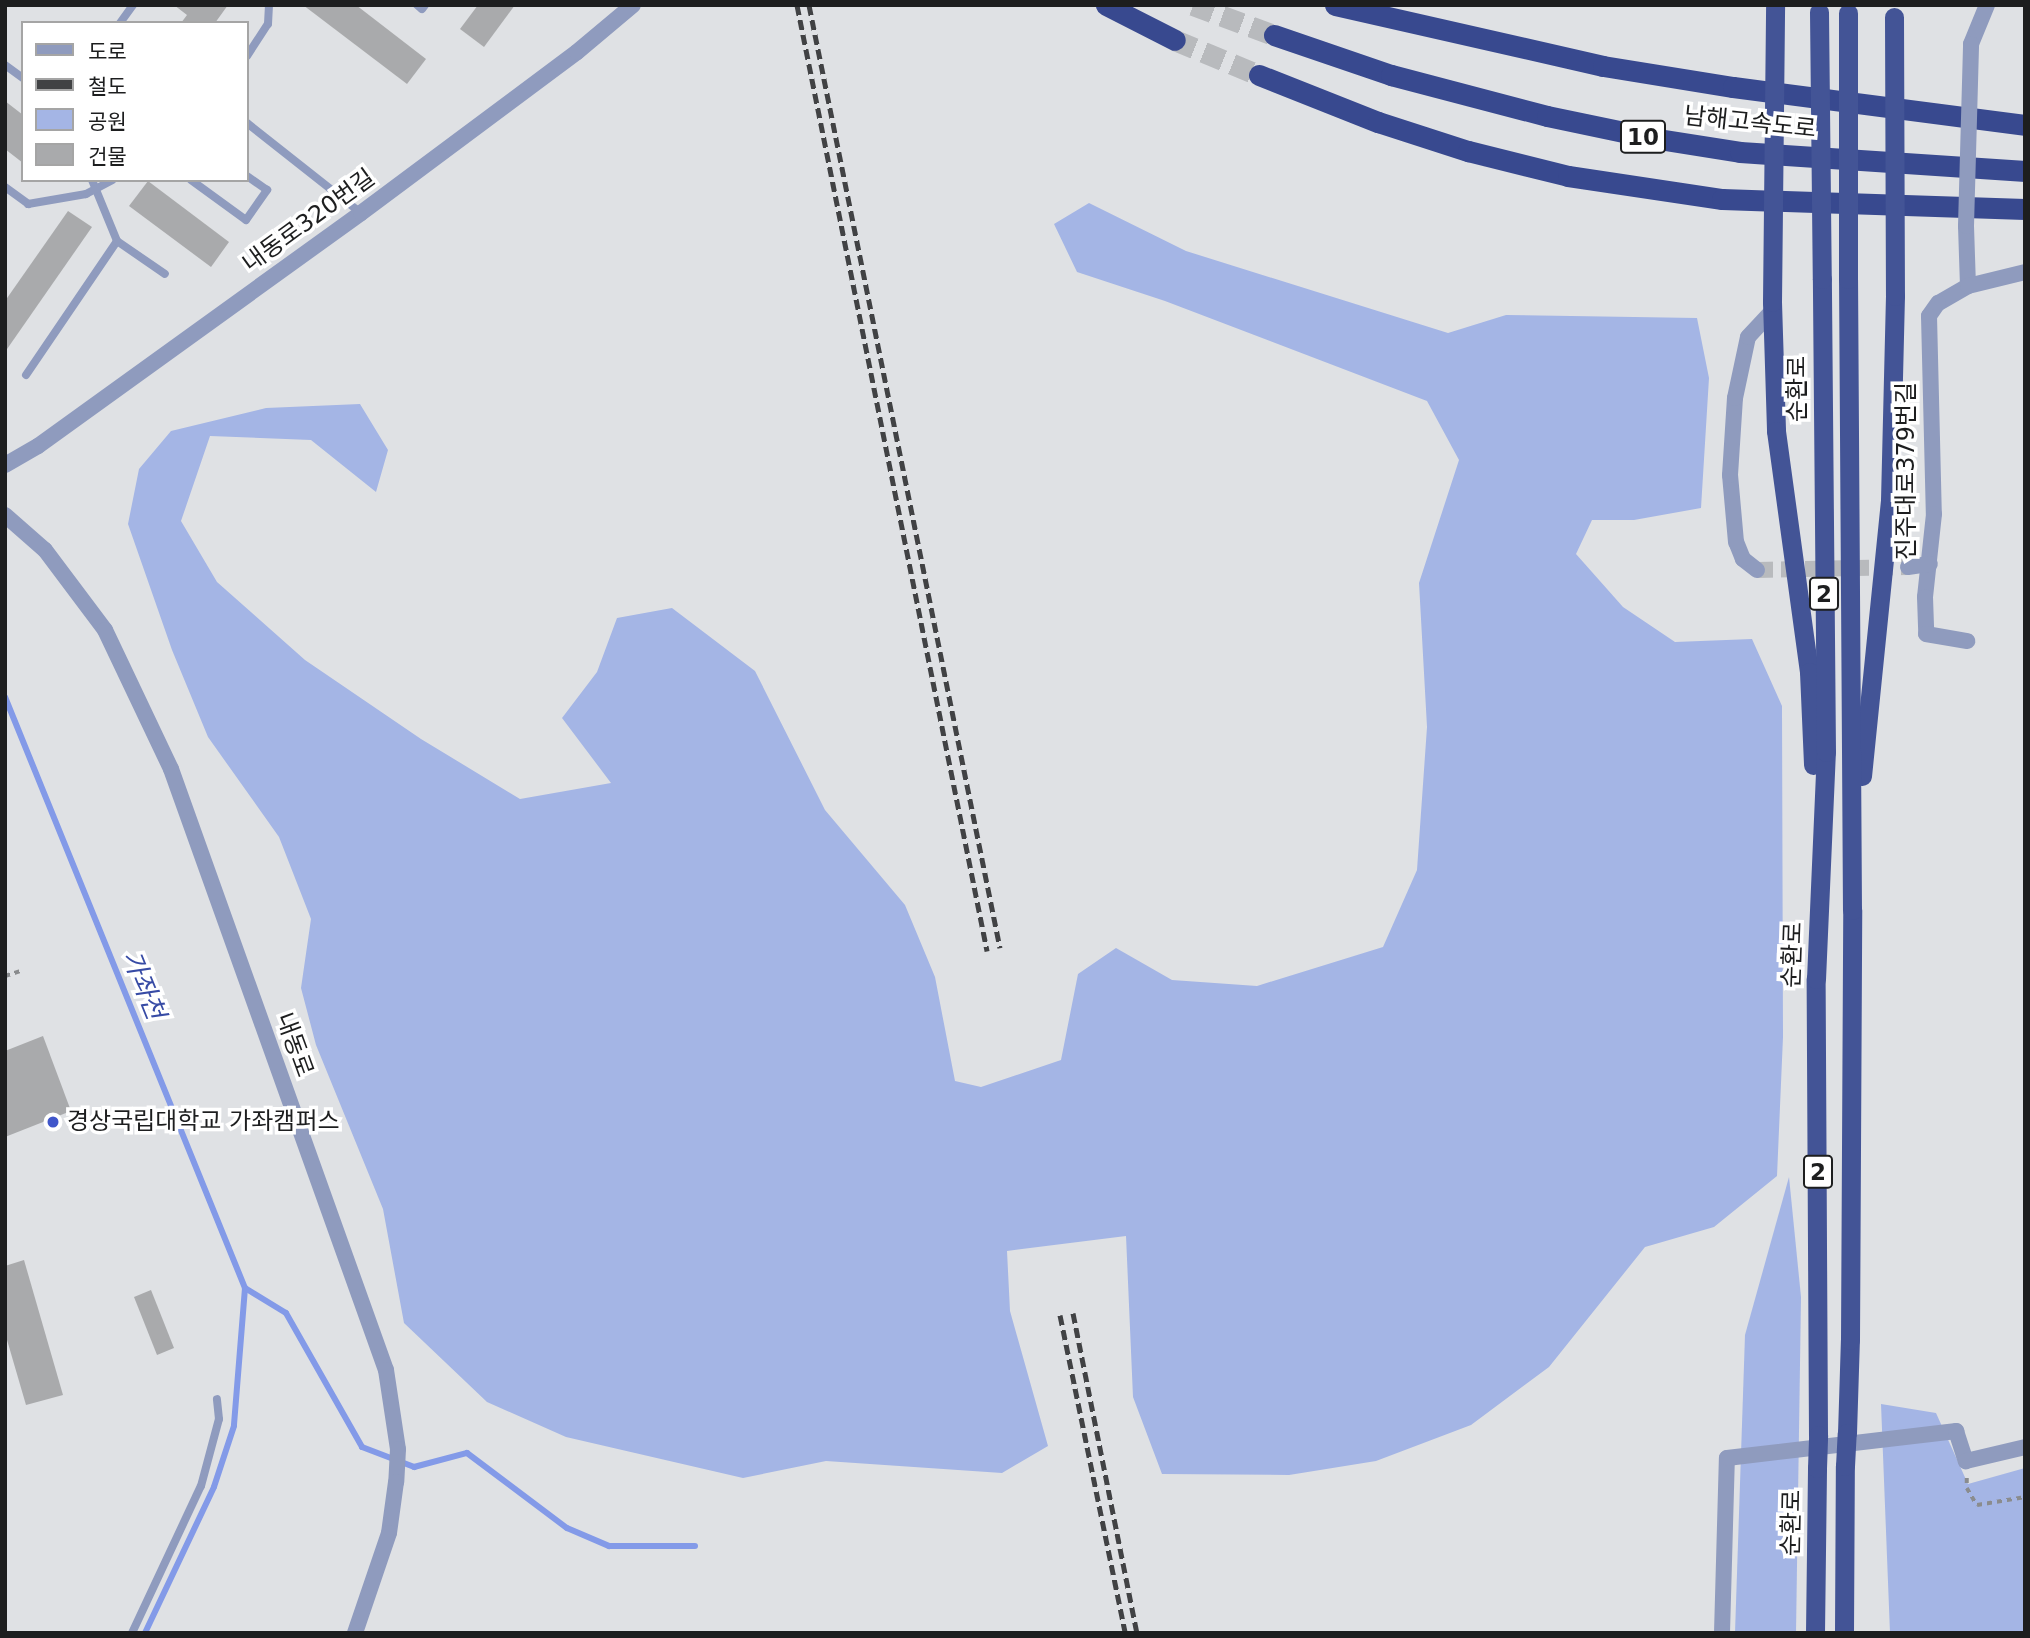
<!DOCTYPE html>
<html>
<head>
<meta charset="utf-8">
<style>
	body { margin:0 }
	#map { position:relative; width:2030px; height:1638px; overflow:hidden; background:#dfe1e4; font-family:"DejaVu Sans","Noto Sans KR",sans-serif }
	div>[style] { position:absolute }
	.green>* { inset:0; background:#a4b5e5 }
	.stream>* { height:6px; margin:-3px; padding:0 3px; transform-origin:3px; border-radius:3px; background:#839ae8 }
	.building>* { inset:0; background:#a9aaac }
	.minor-tunnel>* { height:16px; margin-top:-8px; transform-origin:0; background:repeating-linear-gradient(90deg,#b8babd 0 16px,transparent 0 24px) }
	.motorway-tunnel>* { height:21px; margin-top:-10.5px; transform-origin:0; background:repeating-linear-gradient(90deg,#b8babd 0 21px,transparent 0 31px) }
	.path>* { height:3.5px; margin-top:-1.75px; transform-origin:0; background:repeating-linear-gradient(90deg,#8a8c8e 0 5px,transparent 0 10px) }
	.service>* { height:8px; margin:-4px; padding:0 4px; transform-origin:4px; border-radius:4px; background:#8f9bbe }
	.minor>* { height:16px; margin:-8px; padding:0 8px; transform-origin:8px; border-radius:8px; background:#8f9bbe }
	.trunk>* { height:19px; margin:-9.5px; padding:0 9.5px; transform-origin:9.5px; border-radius:9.5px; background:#435496 }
	.motorway>* { height:21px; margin:-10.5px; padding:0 10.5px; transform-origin:10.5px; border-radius:10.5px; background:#38498f }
	.rail>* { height:5px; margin-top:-2.5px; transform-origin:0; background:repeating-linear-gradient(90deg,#414244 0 10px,transparent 0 15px) }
	.minor-bridge>* { height:16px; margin:-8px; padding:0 8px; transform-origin:8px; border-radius:8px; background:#8f9bbe }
	.trunk-bridge>* { height:19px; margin:-9.5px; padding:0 9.5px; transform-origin:9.5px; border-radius:9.5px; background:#435496 }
	.dots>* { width:19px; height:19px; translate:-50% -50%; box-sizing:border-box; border:4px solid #fff; border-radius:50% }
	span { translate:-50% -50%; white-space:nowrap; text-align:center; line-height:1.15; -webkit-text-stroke:7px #fff; paint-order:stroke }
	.shield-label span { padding:2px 5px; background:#fff; border:2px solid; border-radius:5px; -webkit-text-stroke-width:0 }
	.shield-label { font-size:23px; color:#1d1e1f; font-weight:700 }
	.street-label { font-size:24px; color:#1d1e1f }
	.poi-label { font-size:24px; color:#1d1e1f }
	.left { translate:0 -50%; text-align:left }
	.water-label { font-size:26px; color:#374ba5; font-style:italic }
	.frame { position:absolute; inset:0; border:7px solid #1d1e1f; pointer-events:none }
	.legend { position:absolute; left:21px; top:21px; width:228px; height:161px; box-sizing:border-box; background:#fff; border:2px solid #a5a5a5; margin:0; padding:9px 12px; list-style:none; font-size:21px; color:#1d1e1f }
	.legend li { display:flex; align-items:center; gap:14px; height:35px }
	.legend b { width:35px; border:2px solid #a5a5a5 }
</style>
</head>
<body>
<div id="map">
	<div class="green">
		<div style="clip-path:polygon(1089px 203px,1186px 251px,1448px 333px,1506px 315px,1697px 318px,1709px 378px,1701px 508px,1634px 520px,1592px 520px,1576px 554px,1623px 607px,1675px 642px,1752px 639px,1782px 706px,1783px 1037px,1777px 1176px,1714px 1227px,1645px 1247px,1549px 1367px,1471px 1425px,1376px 1461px,1289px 1475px,1162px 1474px,1133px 1397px,1126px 1236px,1007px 1251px,1010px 1311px,1048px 1446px,1002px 1473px,826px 1461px,743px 1478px,566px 1437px,487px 1402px,404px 1323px,383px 1209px,316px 1045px,301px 988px,311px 919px,279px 837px,208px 737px,172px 650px,128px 524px,139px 469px,171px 431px,266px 408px,360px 404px,388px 450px,376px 492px,311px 440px,210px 436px,181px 521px,217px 582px,305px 660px,421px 739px,520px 799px,611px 783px,562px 718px,597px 672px,617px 618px,672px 608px,755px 671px,825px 810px,905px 905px,935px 977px,955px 1081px,981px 1087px,1061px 1060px,1078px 974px,1116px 948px,1172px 980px,1257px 986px,1383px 947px,1417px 870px,1427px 727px,1419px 583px,1459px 460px,1427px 401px,1165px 301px,1077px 272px,1054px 224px)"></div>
		<div style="clip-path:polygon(1789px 1177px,1801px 1297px,1796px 1633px,1735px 1633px,1745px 1335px)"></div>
		<div style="clip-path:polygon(1881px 1404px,1936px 1413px,1968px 1484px,2025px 1468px,2025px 1633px,1890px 1633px)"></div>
	</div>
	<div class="stream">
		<div style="left:5px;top:697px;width:638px;rotate:67.9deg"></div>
		<div style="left:245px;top:1288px;width:138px;rotate:94.6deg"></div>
		<div style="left:234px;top:1426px;width:64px;rotate:108.2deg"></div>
		<div style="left:214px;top:1487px;width:161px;rotate:115.3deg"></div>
		<div style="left:245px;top:1288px;width:48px;rotate:31.4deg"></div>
		<div style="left:286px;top:1313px;width:154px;rotate:60.4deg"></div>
		<div style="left:362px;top:1447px;width:56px;rotate:21deg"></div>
		<div style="left:414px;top:1467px;width:55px;rotate:-14.8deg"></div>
		<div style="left:467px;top:1453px;width:125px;rotate:36.9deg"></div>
		<div style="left:567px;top:1528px;width:46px;rotate:23.2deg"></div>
		<div style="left:609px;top:1546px;width:86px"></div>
	</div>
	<div class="building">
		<div style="clip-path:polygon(174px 5px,228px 5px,215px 23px,181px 23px,187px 15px)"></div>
		<div style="clip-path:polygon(303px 5px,356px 5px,426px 59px,407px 84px)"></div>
		<div style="clip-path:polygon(478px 5px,515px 5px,484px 47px,460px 29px)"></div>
		<div style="clip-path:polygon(5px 101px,23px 115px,23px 163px,5px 149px)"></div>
		<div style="clip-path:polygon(148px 181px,229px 242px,211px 267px,129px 206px)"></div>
		<div style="clip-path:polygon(68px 211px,92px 227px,5px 352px,5px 301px)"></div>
		<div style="clip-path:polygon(43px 1036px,71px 1111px,5px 1137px,5px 1051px)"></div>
		<div style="clip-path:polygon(24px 1260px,63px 1395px,26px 1405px,5px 1333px,5px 1266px)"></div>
		<div style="clip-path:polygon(151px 1290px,174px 1348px,157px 1355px,134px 1297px)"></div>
	</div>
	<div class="minor-tunnel">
		<div style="left:1757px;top:570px;width:151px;rotate:-1.1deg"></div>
	</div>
	<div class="motorway-tunnel">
		<div style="left:1193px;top:5px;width:86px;rotate:20.3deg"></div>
		<div style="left:1175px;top:40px;width:91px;rotate:22.6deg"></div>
	</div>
	<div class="path">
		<div style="left:5px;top:976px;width:19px;rotate:-18deg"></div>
		<div style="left:1967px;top:1478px;width:10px;rotate:90deg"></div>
		<div style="left:1967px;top:1488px;width:20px;rotate:60deg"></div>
		<div style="left:1977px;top:1505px;width:49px;rotate:-9.5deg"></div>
	</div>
	<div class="service">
		<div style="left:417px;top:5px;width:6px;rotate:39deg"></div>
		<div style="left:422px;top:9px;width:5px;rotate:-53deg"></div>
		<div style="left:120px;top:23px;width:22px;rotate:-54deg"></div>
		<div style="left:247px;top:56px;width:38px;rotate:-57deg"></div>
		<div style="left:268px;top:24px;width:19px;rotate:-87deg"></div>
		<div style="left:5px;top:65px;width:22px;rotate:36deg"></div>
		<div style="left:247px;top:123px;width:145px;rotate:38.3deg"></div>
		<div style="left:92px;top:180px;width:66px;rotate:67.7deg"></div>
		<div style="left:191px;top:180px;width:68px;rotate:36deg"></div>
		<div style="left:246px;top:220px;width:37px;rotate:-55deg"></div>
		<div style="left:267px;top:190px;width:24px;rotate:-145deg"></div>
		<div style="left:5px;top:187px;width:29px;rotate:36deg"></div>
		<div style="left:28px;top:204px;width:59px;rotate:-9.8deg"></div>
		<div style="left:86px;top:194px;width:30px;rotate:-28deg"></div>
		<div style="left:26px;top:375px;width:162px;rotate:-55.8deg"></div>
		<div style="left:117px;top:241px;width:58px;rotate:34.5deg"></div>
		<div style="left:132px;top:1633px;width:162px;rotate:-64.9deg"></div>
		<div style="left:201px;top:1486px;width:69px;rotate:-75deg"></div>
		<div style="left:219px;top:1419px;width:20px;rotate:-96deg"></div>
	</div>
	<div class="minor">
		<div style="left:1971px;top:44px;width:42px;rotate:-67.7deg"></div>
		<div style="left:1966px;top:226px;width:60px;rotate:88.1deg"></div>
		<div style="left:1968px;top:286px;width:34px;rotate:150deg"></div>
		<div style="left:1938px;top:303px;width:16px;rotate:125deg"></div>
		<div style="left:1929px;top:316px;width:198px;rotate:88.6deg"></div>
		<div style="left:1934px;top:514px;width:83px;rotate:96.2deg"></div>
		<div style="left:1925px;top:597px;width:37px;rotate:88deg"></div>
		<div style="left:1926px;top:634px;width:42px;rotate:9.7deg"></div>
		<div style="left:1968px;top:286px;width:59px;rotate:-13.8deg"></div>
		<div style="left:5px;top:465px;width:38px;rotate:-30deg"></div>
		<div style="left:38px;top:446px;width:398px;rotate:-35.8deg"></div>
		<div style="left:361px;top:213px;width:269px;rotate:-36.7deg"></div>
		<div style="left:577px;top:52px;width:73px;rotate:-40deg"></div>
		<div style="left:5px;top:515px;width:53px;rotate:41.2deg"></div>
		<div style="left:45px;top:550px;width:100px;rotate:53.1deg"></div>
		<div style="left:105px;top:630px;width:154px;rotate:64.6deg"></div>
		<div style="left:171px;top:769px;width:638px;rotate:70.32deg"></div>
		<div style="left:386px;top:1370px;width:80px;rotate:81.4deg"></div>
		<div style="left:398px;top:1449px;width:33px;rotate:93deg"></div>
		<div style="left:396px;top:1482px;width:51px;rotate:97.8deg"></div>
		<div style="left:389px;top:1533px;width:106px;rotate:108.8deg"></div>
		<div style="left:1908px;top:567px;width:22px;rotate:-8deg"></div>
		<div style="left:1757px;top:570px;width:18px;rotate:-142deg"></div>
		<div style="left:1743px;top:559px;width:18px;rotate:-112deg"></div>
		<div style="left:1736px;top:542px;width:67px;rotate:-95.1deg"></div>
		<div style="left:1730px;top:475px;width:77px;rotate:-86.3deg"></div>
		<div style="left:1735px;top:398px;width:62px;rotate:-78deg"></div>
		<div style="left:1748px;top:337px;width:35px;rotate:-47deg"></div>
		<div style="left:1722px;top:1633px;width:175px;rotate:-88.4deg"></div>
		<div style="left:1727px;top:1458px;width:231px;rotate:-6.7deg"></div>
		<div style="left:1956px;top:1431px;width:32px;rotate:72deg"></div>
		<div style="left:1966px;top:1461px;width:61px;rotate:-13.3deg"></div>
	</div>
	<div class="trunk">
		<div style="left:1772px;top:302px;width:129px;rotate:88.2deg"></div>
		<div style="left:1776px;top:431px;width:243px;rotate:82.2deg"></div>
		<div style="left:1809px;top:672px;width:93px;rotate:87.5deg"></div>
		<div style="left:1862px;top:776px;width:277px;rotate:-84.2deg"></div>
		<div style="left:1890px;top:500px;width:204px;rotate:-88.6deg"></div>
		<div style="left:1847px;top:1433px;width:93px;rotate:-88.2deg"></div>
		<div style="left:1850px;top:1340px;width:430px;rotate:-89.7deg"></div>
		<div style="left:1852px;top:910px;width:631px;rotate:-90.36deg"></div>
		<div style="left:1818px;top:1435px;width:456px;rotate:-90.3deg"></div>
		<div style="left:1816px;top:979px;width:227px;rotate:-87.5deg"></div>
		<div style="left:1826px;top:752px;width:473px;rotate:-90.5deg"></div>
		<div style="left:1815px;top:1633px;width:165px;rotate:-89.3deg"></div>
		<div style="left:1844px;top:1633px;width:167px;rotate:-89.7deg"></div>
	</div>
	<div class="motorway">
		<div style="left:1106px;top:5px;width:77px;rotate:26.9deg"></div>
		<div style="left:1335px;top:5px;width:275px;rotate:12.8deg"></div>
		<div style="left:1603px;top:66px;width:132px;rotate:9.2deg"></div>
		<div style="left:1733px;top:87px;width:294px;rotate:7.4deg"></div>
		<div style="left:1274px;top:35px;width:124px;rotate:18.9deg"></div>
		<div style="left:1391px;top:75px;width:161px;rotate:14.7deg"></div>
		<div style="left:1547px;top:116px;width:107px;rotate:11.8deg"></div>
		<div style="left:1652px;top:138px;width:89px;rotate:9deg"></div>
		<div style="left:1740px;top:152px;width:286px;rotate:3.8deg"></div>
		<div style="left:1259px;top:75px;width:128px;rotate:21.6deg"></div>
		<div style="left:1378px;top:122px;width:95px;rotate:17.9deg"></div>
		<div style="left:1468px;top:151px;width:103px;rotate:14deg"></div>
		<div style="left:1568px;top:176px;width:156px;rotate:8.5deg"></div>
		<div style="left:1722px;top:199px;width:303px;rotate:1.9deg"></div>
	</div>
	<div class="rail">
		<div style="left:797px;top:5px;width:965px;rotate:78.64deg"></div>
		<div style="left:809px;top:5px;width:962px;rotate:78.55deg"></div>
		<div style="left:1073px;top:1313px;width:326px;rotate:78.7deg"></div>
		<div style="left:1060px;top:1315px;width:325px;rotate:78.4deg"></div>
	</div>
	<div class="minor-bridge">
		<div style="left:1966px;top:226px;width:182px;rotate:-88.4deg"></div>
	</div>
	<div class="trunk-bridge">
		<div style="left:1819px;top:12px;width:267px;rotate:89.4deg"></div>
		<div style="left:1848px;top:13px;width:266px;rotate:90deg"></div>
		<div style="left:1894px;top:17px;width:279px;rotate:89.8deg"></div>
		<div style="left:1772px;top:302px;width:297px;rotate:-89.4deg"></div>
		<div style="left:1845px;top:1466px;width:33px;rotate:-87deg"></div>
		<div style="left:1817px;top:1468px;width:33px;rotate:-88deg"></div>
	</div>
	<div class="dots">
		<div style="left:53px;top:1122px;background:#4056ca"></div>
	</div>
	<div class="shield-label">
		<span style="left:1643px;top:137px">10</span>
		<span style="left:1824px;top:594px">2</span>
		<span style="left:1818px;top:1172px">2</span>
	</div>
	<div class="street-label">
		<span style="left:1750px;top:123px;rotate:6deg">남해고속도로</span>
		<span style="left:309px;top:221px;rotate:-36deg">내동로320번길</span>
		<span style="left:1798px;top:389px;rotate:-90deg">순환로</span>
		<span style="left:1907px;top:471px;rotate:-90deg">진주대로379번길</span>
		<span style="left:1793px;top:955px;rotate:-88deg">순환로</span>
		<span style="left:294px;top:1045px;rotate:70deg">내동로</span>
		<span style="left:1792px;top:1523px;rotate:-89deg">순환로</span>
	</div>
	<div class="poi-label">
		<span class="left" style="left:67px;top:1122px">경상국립대학교 가좌캠퍼스</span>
	</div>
	<div class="water-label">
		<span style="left:143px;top:985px;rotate:68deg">가좌천</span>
	</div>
	<div class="frame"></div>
	<ul class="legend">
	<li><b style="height:9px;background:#8f9bbe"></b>도로</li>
	<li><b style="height:9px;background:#414244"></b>철도</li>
	<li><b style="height:19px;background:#a4b5e5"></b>공원</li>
	<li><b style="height:19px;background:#a9aaac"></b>건물</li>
	</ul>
</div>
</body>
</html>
